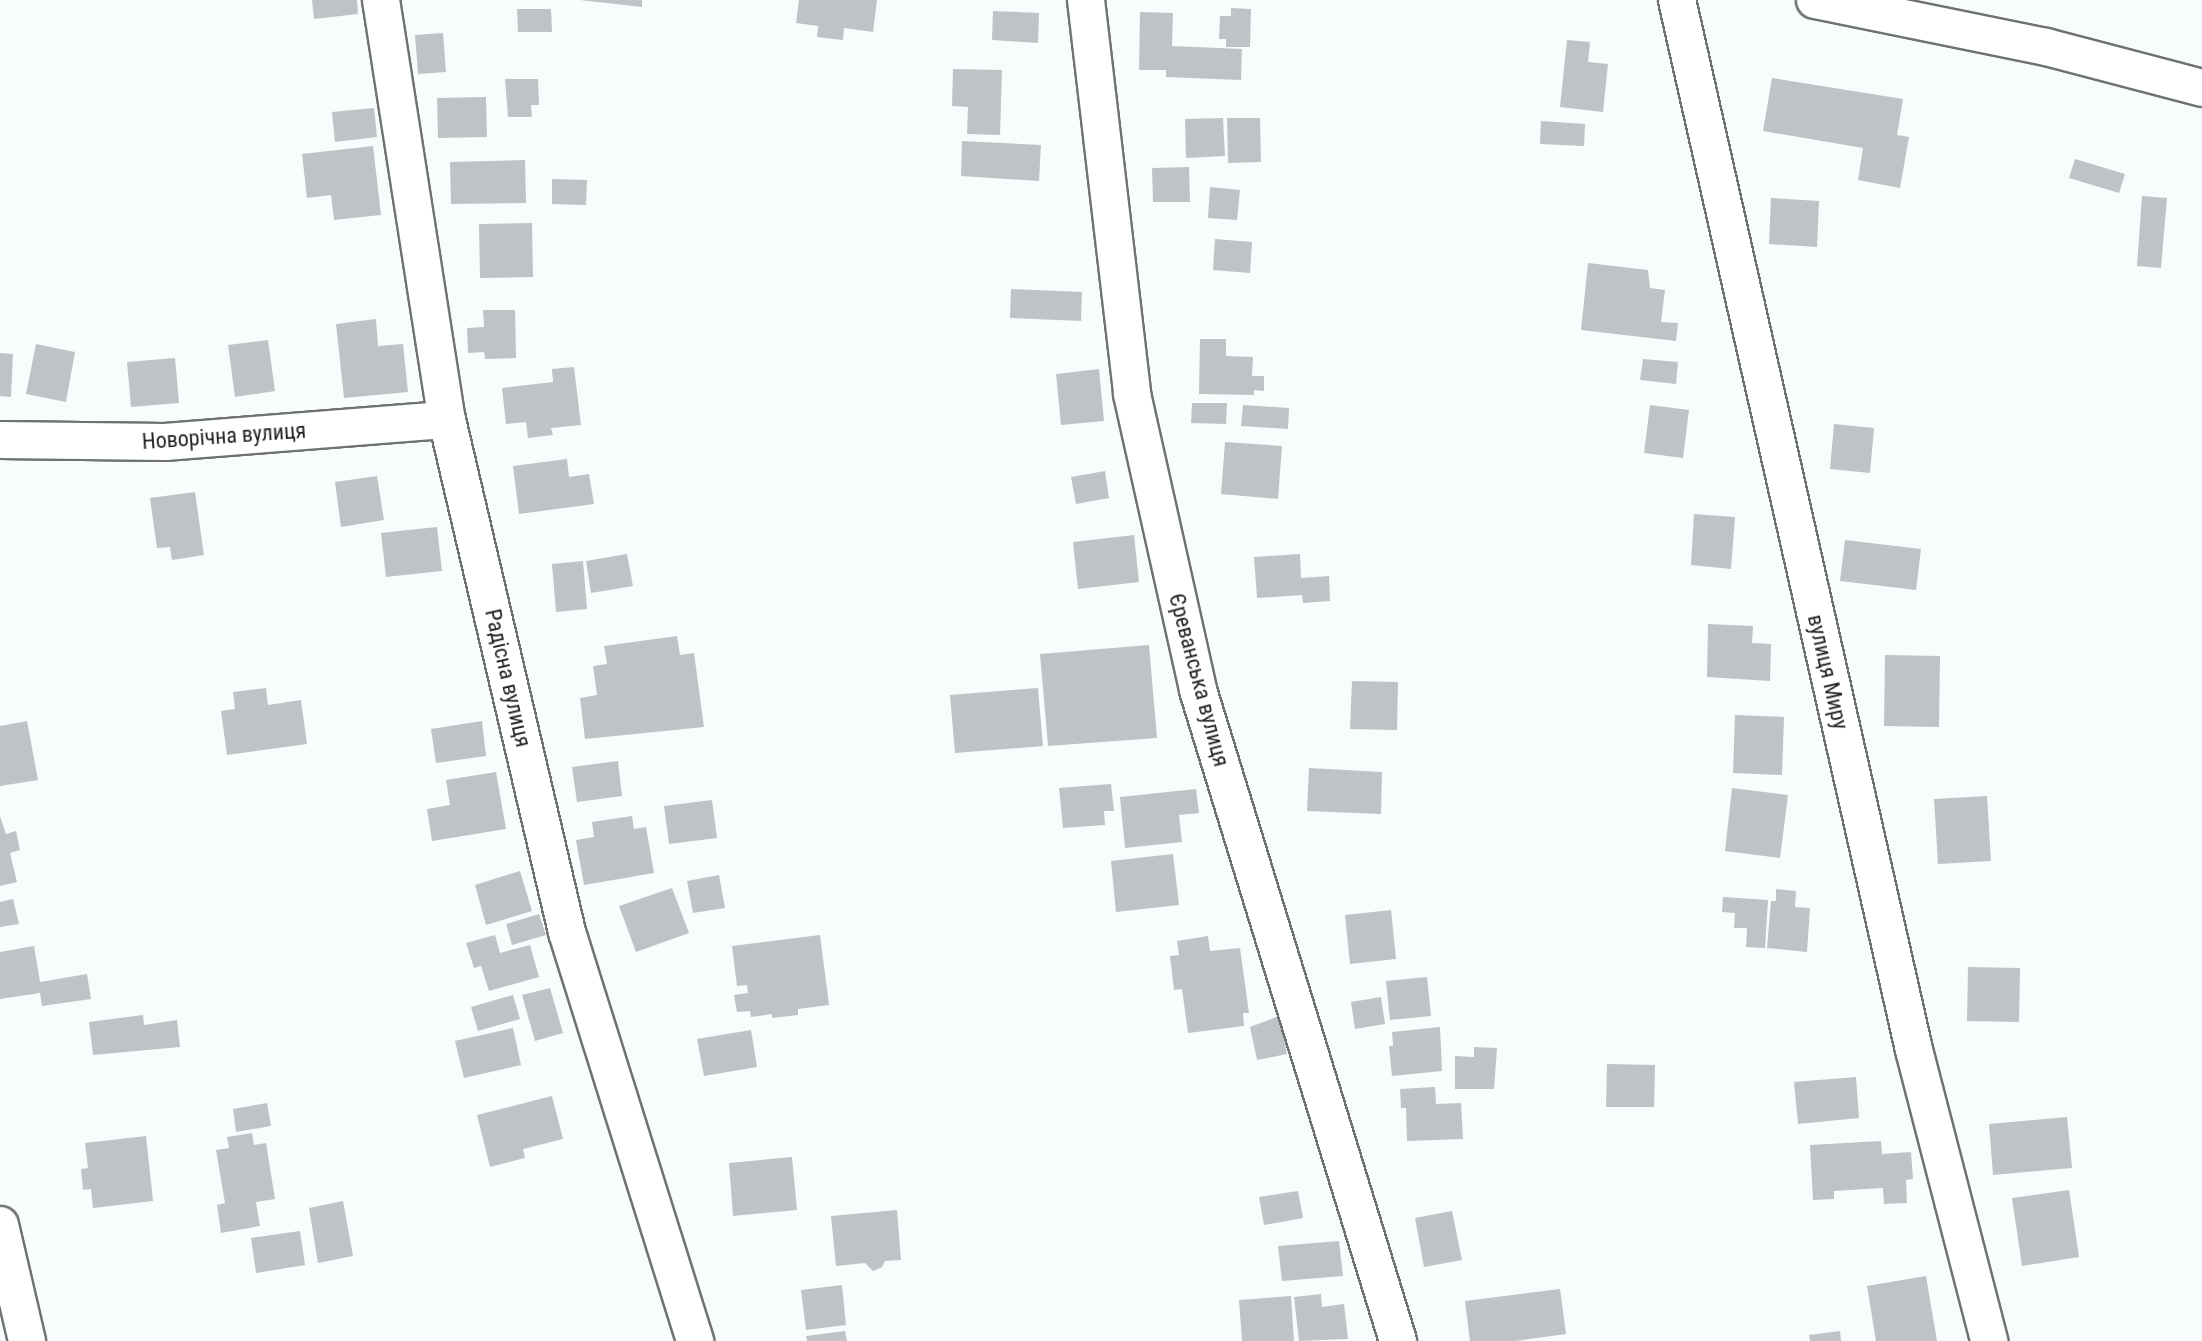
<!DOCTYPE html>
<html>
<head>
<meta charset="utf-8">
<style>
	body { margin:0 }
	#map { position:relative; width:2202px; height:1341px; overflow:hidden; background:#f7fcfd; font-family:"Roboto Condensed",sans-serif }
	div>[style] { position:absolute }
	.building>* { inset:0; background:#bfc3c5 }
	.roads { filter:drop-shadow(2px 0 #6e7273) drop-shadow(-2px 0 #6e7273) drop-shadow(0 2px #6e7273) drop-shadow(0 -2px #6e7273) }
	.minor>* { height:36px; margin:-18px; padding:0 18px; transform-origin:18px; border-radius:18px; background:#fff }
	span { translate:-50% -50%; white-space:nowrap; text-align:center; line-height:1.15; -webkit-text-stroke:6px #fff; paint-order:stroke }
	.street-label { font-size:22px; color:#1e1f20 }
</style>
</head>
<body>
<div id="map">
	<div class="building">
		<div style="clip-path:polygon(312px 0,357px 0,358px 14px,314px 19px)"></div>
		<div style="clip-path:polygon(580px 0,642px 0,642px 7px)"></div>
		<div style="clip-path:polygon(799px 0,877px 0,873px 32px,844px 28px,843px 40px,817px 37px,818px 26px,796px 23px)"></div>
		<div style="clip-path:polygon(1231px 8px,1251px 9px,1250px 47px,1226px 47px,1226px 39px,1219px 39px,1220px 16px,1231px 16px)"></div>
		<div style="clip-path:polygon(517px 9px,551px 9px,552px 32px,518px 32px)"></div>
		<div style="clip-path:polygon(993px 11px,1039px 13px,1038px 43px,992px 40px)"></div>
		<div style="clip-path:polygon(1140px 12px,1173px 13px,1172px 46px,1242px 49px,1241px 80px,1166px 77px,1166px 70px,1139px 70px)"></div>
		<div style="clip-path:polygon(443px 33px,446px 72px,418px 74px,415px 35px)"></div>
		<div style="clip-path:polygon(1567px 40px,1590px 42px,1588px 62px,1608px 64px,1603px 112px,1560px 107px)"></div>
		<div style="clip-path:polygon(953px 69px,1002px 70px,1000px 135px,967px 134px,968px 107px,952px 106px)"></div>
		<div style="clip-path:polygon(1772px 78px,1903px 99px,1897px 135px,1909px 137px,1900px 188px,1858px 180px,1863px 148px,1763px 131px)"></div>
		<div style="clip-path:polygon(505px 79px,538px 79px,539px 105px,531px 105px,532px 117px,508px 117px)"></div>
		<div style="clip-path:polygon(486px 97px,487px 137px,438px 138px,437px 98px)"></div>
		<div style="clip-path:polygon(374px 108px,377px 137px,335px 142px,332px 112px)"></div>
		<div style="clip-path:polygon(1223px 118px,1225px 156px,1186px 158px,1185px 119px)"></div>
		<div style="clip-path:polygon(1227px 118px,1260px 118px,1261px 162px,1228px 163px)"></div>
		<div style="clip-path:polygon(1541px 121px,1585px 124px,1584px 146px,1540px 144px)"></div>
		<div style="clip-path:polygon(962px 141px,1041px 145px,1039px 181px,961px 176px)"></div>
		<div style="clip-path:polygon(373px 146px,381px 215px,334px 220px,331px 195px,307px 198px,302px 154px)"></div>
		<div style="clip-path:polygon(2075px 159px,2125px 174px,2119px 193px,2069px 178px)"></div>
		<div style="clip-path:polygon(525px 160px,526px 203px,451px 204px,450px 162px)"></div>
		<div style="clip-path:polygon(1189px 167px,1190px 202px,1153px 202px,1152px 168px)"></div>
		<div style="clip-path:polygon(552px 179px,587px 180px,586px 205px,552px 204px)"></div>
		<div style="clip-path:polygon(1210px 187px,1240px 190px,1237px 220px,1208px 218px)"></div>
		<div style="clip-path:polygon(2142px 196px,2167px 198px,2161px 268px,2137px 266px)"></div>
		<div style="clip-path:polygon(1771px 198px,1819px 201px,1817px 247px,1769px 244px)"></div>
		<div style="clip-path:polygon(532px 223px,533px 277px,480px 278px,479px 224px)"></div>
		<div style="clip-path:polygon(1215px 239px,1252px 242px,1250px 273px,1213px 270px)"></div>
		<div style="clip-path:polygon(1588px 263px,1648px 270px,1650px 288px,1665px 290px,1661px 322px,1678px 323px,1676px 341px,1581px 330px)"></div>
		<div style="clip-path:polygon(1011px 289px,1082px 292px,1081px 321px,1010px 318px)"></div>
		<div style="clip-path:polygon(483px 310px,515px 310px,516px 358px,485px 359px,484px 352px,468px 353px,467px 328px,484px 327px)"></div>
		<div style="clip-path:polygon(376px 319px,378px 346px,403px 344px,408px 392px,344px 398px,336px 324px)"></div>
		<div style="clip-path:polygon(1200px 339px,1226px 339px,1226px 356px,1253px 357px,1252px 376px,1264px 376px,1264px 391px,1254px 390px,1254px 395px,1199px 394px)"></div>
		<div style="clip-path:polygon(268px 340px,275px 391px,235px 397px,228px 345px)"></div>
		<div style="clip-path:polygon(36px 344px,75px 352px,66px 402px,26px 394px)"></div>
		<div style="clip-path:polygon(0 353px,13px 354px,11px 397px,0 396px)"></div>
		<div style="clip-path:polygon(175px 358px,179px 403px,131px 407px,127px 362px)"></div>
		<div style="clip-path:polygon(1643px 359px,1678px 362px,1676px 384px,1640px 380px)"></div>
		<div style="clip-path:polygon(574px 367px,581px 425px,551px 428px,553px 435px,528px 438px,526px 422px,506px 424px,502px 388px,553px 382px,552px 369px)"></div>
		<div style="clip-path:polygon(1099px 369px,1104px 421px,1061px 425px,1056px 374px)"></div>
		<div style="clip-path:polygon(1192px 403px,1227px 403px,1226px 424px,1191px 423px)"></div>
		<div style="clip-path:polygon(1243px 405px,1289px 408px,1288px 429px,1241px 426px)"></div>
		<div style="clip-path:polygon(1650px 405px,1689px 410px,1683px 458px,1644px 453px)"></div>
		<div style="clip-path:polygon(1834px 424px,1874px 428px,1870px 473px,1830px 469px)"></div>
		<div style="clip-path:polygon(1225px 442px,1282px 446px,1278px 499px,1221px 494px)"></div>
		<div style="clip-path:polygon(567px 459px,569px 477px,589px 474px,594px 504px,519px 514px,513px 466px)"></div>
		<div style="clip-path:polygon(1105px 471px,1109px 498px,1076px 504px,1071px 477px)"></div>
		<div style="clip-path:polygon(377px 476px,384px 520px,341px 527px,335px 482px)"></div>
		<div style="clip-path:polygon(195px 492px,204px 555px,172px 560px,170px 547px,157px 548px,150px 498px)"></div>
		<div style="clip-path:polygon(1694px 514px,1735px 517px,1731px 569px,1691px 565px)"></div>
		<div style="clip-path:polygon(437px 527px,442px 571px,386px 577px,381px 533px)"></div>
		<div style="clip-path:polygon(1134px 535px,1139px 582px,1078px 589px,1073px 542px)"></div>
		<div style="clip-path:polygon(1845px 540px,1921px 549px,1916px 590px,1840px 581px)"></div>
		<div style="clip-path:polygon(627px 554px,633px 586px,591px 593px,586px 561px)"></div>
		<div style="clip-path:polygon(1300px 554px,1301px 578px,1329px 576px,1330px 601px,1303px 603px,1302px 595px,1257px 598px,1254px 557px)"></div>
		<div style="clip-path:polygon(583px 561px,587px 609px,556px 612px,552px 564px)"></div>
		<div style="clip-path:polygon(1708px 624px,1753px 626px,1752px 643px,1771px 644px,1770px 681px,1707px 677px)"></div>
		<div style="clip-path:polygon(677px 636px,680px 655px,694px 653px,704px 727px,585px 739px,580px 698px,597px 695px,593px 666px,607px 664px,604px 646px)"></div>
		<div style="clip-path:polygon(1149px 645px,1157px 738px,1048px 746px,1040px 654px)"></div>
		<div style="clip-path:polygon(1885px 655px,1940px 656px,1939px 727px,1884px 726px)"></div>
		<div style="clip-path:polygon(1352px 681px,1398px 682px,1397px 730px,1350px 729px)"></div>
		<div style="clip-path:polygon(266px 688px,268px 705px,301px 700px,307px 744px,227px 755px,221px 711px,235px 709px,233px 692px)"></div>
		<div style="clip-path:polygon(1038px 688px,1043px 746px,955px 753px,950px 695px)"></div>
		<div style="clip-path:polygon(1735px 715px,1784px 717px,1782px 775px,1733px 773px)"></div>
		<div style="clip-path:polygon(27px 721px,38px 780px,0 786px,0 726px)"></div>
		<div style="clip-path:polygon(482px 721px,486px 756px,436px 763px,431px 729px)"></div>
		<div style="clip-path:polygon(618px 761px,622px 796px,577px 802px,572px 767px)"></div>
		<div style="clip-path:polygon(1309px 768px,1382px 772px,1381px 814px,1307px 811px)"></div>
		<div style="clip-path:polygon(496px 772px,506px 829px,432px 841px,427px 809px,450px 805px,446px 780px)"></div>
		<div style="clip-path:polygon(1111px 784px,1114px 811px,1104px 811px,1105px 825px,1063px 828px,1059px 788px)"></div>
		<div style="clip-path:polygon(1732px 788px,1788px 795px,1780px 858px,1725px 851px)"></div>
		<div style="clip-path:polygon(1196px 789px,1199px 813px,1179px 815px,1182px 842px,1125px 848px,1120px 797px)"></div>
		<div style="clip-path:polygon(1987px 796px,1991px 861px,1938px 864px,1934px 799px)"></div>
		<div style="clip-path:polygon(712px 800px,717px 838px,669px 844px,664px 806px)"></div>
		<div style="clip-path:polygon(0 816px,6px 834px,16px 831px,20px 850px,10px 853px,17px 882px,0 886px)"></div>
		<div style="clip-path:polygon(632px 816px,634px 829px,646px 827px,654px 873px,584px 885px,576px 840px,594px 837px,592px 822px)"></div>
		<div style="clip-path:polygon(1173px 854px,1179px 905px,1116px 912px,1111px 861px)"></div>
		<div style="clip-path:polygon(520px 871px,532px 911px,486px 925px,475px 885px)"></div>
		<div style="clip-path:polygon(719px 875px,725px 908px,693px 913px,687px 881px)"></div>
		<div style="clip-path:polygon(672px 888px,689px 933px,636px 952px,619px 906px)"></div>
		<div style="clip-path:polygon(1776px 889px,1796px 891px,1795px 907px,1810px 908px,1807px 952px,1767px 948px,1771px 901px,1776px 901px)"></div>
		<div style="clip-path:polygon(1723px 897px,1768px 900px,1765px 948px,1746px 947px,1747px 928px,1734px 928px,1735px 913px,1722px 912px)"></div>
		<div style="clip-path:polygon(13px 899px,19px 924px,0 927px,0 902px)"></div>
		<div style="clip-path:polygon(1391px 910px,1396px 959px,1350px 964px,1345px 915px)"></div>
		<div style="clip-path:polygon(539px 914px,546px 935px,512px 945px,506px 924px)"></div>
		<div style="clip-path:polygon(495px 935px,500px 953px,530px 945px,539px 977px,489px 991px,481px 966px,474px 968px,466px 943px)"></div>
		<div style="clip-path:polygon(820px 935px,829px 1005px,798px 1009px,798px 1015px,772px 1018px,772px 1014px,751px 1017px,750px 1011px,737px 1012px,734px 995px,748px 993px,747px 985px,737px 986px,732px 946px)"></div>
		<div style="clip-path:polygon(1208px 936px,1210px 951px,1240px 948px,1249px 1013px,1243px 1013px,1244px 1026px,1188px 1033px,1182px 989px,1174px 990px,1170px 956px,1179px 955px,1177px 941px)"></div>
		<div style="clip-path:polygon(34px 946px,40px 982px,87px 974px,91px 999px,42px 1006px,40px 993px,0 999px,0 952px)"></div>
		<div style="clip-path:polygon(1968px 967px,2020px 968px,2019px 1022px,1967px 1021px)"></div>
		<div style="clip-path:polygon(1427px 977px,1431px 1016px,1390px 1020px,1386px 981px)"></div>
		<div style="clip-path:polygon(550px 988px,563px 1033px,535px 1041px,522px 995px)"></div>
		<div style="clip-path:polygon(513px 995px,520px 1019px,478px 1031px,471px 1007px)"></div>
		<div style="clip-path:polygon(1381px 997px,1385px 1024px,1355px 1029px,1351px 1002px)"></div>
		<div style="clip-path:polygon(143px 1015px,144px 1025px,177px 1020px,180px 1047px,93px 1055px,89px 1022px)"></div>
		<div style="clip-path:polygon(1279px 1016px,1287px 1054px,1257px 1060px,1250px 1027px)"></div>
		<div style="clip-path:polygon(1440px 1027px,1442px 1071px,1392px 1076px,1389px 1046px,1393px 1046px,1392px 1032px)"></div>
		<div style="clip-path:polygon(513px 1028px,521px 1065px,464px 1078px,455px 1041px)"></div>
		<div style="clip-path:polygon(751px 1030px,757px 1067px,704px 1076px,697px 1039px)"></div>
		<div style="clip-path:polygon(1474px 1047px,1497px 1048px,1494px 1089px,1455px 1089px,1455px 1056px,1474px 1057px)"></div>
		<div style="clip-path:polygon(1607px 1064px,1655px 1065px,1654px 1107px,1606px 1107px)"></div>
		<div style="clip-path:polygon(1856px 1077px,1859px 1118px,1798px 1124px,1794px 1082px)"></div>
		<div style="clip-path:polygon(1435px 1087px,1436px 1104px,1461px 1103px,1463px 1139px,1407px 1141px,1406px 1108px,1401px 1108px,1400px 1089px)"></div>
		<div style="clip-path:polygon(552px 1096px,563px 1139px,523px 1149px,525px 1158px,490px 1167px,477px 1115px)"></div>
		<div style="clip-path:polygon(267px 1103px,271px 1126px,236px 1132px,233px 1109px)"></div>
		<div style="clip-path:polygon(2067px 1117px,2072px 1168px,1993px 1175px,1989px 1124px)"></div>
		<div style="clip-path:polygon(252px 1133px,254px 1145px,266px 1143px,275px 1199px,256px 1202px,260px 1226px,221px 1233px,217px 1205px,225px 1203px,216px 1150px,229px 1148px,227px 1137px)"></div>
		<div style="clip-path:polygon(146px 1136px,153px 1201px,93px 1208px,91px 1189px,83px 1190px,81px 1169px,88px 1168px,85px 1143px)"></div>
		<div style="clip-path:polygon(1881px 1141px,1882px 1154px,1911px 1152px,1913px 1179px,1906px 1180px,1907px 1203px,1884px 1204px,1883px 1188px,1834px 1191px,1834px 1199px,1813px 1200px,1810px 1145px)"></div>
		<div style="clip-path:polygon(792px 1157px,797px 1210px,733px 1216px,729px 1163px)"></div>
		<div style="clip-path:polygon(2069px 1190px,2079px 1257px,2022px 1266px,2012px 1198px)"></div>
		<div style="clip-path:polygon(1298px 1191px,1303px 1218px,1264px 1225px,1259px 1197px)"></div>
		<div style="clip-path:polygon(343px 1201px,353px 1256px,318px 1263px,309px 1208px)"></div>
		<div style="clip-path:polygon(897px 1210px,901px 1260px,885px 1261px,882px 1267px,873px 1271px,865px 1263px,836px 1266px,831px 1216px)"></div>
		<div style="clip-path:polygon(1452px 1211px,1462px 1260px,1424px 1267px,1415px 1218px)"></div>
		<div style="clip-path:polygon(300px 1231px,305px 1265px,256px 1273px,251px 1238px)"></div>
		<div style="clip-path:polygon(1339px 1241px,1343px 1276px,1282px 1281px,1278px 1246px)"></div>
		<div style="clip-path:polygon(1926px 1276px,1937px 1341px,1876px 1341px,1867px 1286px)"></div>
		<div style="clip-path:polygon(842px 1285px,846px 1325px,806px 1330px,801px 1290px)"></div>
		<div style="clip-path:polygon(1560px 1289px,1566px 1334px,1515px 1341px,1470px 1341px,1465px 1301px)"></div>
		<div style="clip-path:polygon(1321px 1294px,1322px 1307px,1344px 1304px,1348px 1339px,1299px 1341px,1294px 1297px)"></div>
		<div style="clip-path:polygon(1291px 1296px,1294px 1341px,1242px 1341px,1239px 1300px)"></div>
		<div style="clip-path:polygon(845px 1331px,847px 1341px,807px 1341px,806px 1336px)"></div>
		<div style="clip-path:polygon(1840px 1331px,1841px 1341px,1810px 1341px,1809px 1335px)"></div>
	</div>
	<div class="roads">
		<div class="minor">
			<div style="left:381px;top:0;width:425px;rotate:81.1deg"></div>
			<div style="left:447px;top:420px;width:526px;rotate:76.81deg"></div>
			<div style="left:567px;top:932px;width:429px;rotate:72.6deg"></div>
			<div style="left:1086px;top:0;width:397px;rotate:83.3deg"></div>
			<div style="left:1132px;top:394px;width:303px;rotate:77.4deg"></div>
			<div style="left:1198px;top:690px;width:681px;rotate:72.92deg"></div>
			<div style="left:1677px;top:0;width:1076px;rotate:77.28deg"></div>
			<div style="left:1914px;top:1050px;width:301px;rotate:75.5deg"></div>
			<div style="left:1815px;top:0;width:236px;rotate:11.5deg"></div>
			<div style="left:2046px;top:47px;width:161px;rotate:14.7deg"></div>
			<div style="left:0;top:440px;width:165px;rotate:0.7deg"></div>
			<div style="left:165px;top:442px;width:283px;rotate:-4.5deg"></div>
			<div style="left:0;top:1225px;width:119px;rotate:76.9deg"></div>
		</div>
	</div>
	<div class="street-label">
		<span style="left:224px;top:436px;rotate:-4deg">Новорічна вулиця</span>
		<span style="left:1828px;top:672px;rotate:77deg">вулиця Миру</span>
		<span style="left:508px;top:678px;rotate:77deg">Радісна вулиця</span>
		<span style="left:1199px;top:680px;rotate:75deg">Єреванська вулиця</span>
	</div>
</div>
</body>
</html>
